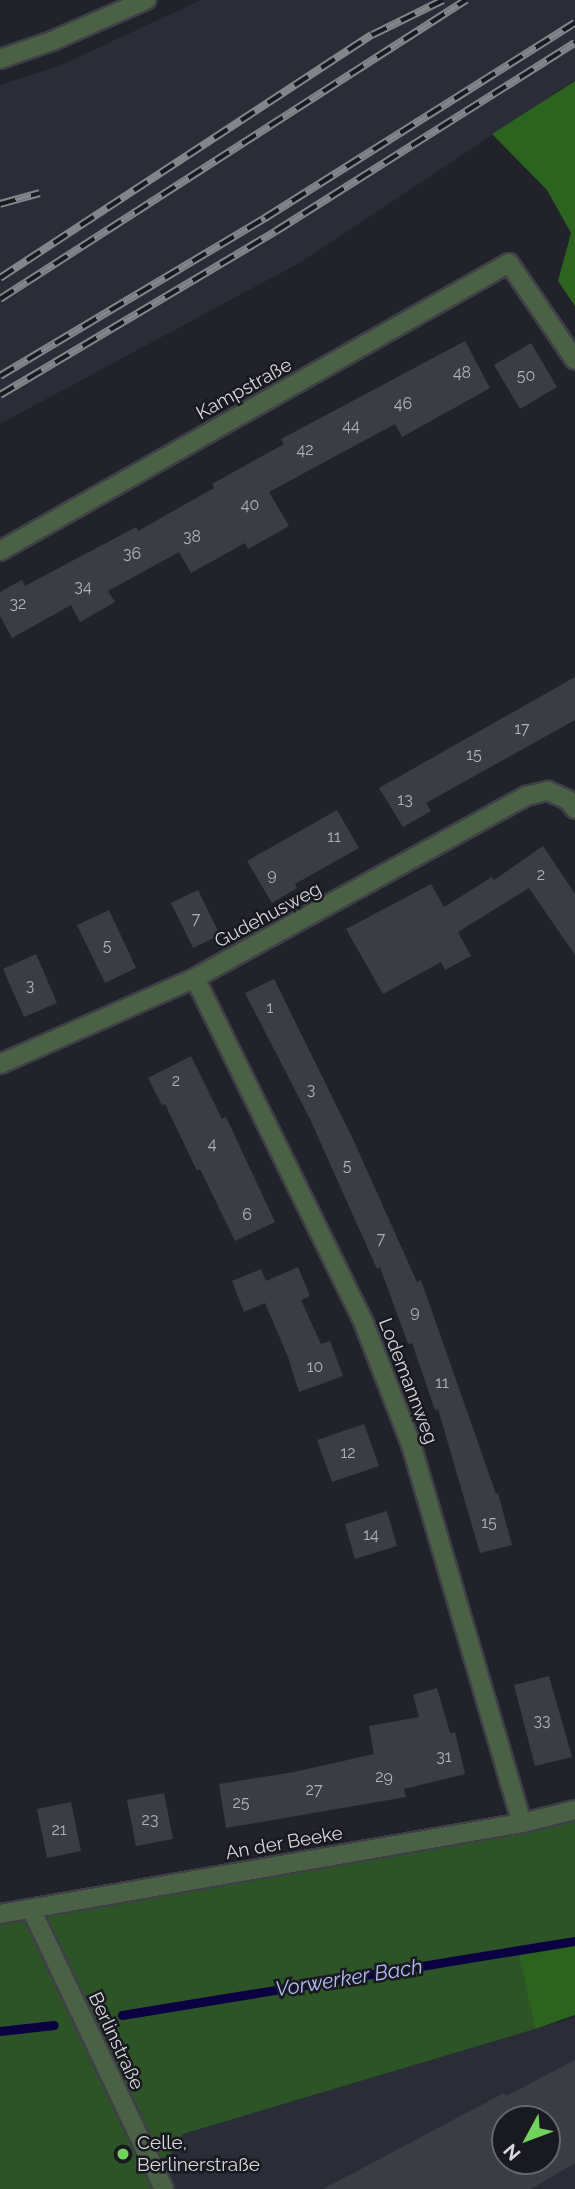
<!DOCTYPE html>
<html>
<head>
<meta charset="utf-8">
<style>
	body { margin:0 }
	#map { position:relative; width:575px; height:2189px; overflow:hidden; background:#22232a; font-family:Raleway,sans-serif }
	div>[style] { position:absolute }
	.built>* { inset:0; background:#2a2c37 }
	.green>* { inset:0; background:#2d5426 }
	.forest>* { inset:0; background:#2b631f }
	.stream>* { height:9px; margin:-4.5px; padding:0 4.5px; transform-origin:4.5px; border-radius:4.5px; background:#0b0041 }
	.building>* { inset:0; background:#3b3d44 }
	.roads { filter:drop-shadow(2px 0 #3f4047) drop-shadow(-2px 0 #3f4047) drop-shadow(0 2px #3f4047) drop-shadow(0 -2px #3f4047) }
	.minor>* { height:18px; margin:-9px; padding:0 9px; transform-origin:9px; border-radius:9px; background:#4a6145 }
	.rail>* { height:8px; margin-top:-4px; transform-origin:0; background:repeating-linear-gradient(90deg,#191a20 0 16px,#84858b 0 32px); box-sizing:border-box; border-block:2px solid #84858b }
	.dots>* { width:19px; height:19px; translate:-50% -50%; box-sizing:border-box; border:4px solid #191a20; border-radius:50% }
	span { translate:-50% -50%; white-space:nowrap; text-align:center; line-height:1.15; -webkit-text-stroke:5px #191a20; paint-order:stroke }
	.number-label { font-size:16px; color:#b0b1b7 }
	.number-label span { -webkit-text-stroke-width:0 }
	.street-label { font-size:19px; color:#d7d8dd }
	.poi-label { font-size:19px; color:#d7d8dd }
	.left { translate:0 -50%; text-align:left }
	.water-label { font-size:21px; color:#b1bbf8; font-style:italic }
	.north { position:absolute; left:491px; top:2105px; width:70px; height:70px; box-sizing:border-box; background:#191a20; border:2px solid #65666c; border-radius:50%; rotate:229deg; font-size:19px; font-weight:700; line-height:28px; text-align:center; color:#d7d8dd }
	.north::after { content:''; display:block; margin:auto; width:24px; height:32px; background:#72d25e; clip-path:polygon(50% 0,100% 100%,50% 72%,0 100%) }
</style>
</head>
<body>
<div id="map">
	<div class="built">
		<div style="clip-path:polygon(201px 0,575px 0,575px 80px,301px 262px,0 424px,0 85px,59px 66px)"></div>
		<div style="clip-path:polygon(evenodd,575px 2017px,575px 2189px,164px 2189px,151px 2164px,171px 2154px,183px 2134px,575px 2017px,505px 2119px,547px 2119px,547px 2161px,505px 2161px,505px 2119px)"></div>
	</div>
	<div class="green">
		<div style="clip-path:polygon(575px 1810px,575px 1941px,519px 1950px,535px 2029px,183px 2134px,171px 2154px,152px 2164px,164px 2189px,0 2189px,0 1914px)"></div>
	</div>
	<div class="forest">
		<div style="clip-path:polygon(575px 81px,575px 306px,558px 281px,571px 233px,547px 190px,492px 134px)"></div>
		<div style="clip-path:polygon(575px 1941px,575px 2015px,535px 2029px,518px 1950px)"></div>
	</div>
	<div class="stream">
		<div style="left:122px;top:2015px;width:459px;rotate:-9.3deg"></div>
		<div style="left:0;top:2031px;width:54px;rotate:-6.3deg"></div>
	</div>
	<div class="building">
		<div style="clip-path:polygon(465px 341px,490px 388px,402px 437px,395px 424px,269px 492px,289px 526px,248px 549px,245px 543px,191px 573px,179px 552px,108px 591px,115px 602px,80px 622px,71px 605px,12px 638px,0 616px,0 592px,22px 580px,25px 586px,136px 527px,138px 531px,214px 488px,212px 484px,284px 444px,281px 439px)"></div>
		<div style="clip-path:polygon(531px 343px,557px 387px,520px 409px,494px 365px)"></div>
		<div style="clip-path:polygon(575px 677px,575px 720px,426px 803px,431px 811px,403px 827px,379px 788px)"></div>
		<div style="clip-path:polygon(337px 810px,359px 848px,295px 884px,297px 888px,272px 903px,247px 861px)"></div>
		<div style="clip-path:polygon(543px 846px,575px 894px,575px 955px,529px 888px,458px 932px,471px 956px,445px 970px,441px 962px,383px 994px,346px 929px,431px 884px,444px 907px,492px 877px,494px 880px)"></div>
		<div style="clip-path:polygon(198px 890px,220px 935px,193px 948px,171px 903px)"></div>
		<div style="clip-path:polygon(109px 910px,136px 968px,105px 983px,77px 925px)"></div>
		<div style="clip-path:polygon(36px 954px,57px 1003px,24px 1017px,3px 969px)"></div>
		<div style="clip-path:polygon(274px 979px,352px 1137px,417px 1282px,421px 1280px,496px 1494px,498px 1493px,512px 1545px,480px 1553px,438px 1409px,435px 1410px,412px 1343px,408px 1344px,380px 1267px,377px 1269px,310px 1119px,245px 993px)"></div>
		<div style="clip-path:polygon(191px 1056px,222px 1119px,226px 1117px,275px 1222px,235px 1241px,200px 1169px,197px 1171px,165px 1104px,162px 1105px,148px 1078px)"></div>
		<div style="clip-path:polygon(298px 1267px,310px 1296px,301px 1300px,321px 1344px,330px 1341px,343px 1376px,299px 1392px,288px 1357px,265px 1303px,244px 1312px,232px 1281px,261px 1269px,266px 1281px)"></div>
		<div style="clip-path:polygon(364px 1424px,379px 1466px,332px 1482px,317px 1440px)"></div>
		<div style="clip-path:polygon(387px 1511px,397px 1546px,355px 1559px,345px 1524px)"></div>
		<div style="clip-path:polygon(549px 1676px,572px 1757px,535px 1766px,514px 1685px)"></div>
		<div style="clip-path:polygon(437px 1688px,450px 1733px,455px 1732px,465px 1774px,404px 1789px,406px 1797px,226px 1828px,219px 1784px,294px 1772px,374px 1754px,369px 1726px,419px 1717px,413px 1695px)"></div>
		<div style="clip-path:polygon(164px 1793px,173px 1839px,136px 1846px,127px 1800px)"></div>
		<div style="clip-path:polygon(71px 1802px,81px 1851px,47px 1858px,37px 1809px)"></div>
		<div style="clip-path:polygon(evenodd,575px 2060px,575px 2163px,531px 2189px,323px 2189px,504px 2093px,506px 2096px,575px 2060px,505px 2119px,547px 2119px,547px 2161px,505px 2161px,505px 2119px)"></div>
	</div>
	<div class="roads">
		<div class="minor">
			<div style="left:0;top:59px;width:55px;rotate:-19.1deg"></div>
			<div style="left:52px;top:41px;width:103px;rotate:-23.6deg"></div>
			<div style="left:0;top:551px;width:585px;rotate:-29.5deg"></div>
			<div style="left:509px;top:263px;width:117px;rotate:55.8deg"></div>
			<div style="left:195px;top:978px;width:382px;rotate:63.9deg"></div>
			<div style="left:363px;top:1321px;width:132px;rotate:68.7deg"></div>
			<div style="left:411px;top:1444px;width:395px;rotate:73.7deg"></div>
			<div style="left:0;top:1064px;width:213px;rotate:-23.8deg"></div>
			<div style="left:195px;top:978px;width:378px;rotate:-28.8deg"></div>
			<div style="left:526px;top:796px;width:23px;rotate:-13deg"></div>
			<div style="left:548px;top:791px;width:22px;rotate:24deg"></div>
			<div style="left:568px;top:800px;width:11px;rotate:52deg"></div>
			<div style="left:31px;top:1909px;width:310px;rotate:64.6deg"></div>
			<div style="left:0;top:1914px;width:530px;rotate:-9.89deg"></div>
			<div style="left:522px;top:1823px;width:55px;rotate:-13.8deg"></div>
		</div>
	</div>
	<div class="rail">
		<div style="left:0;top:204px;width:41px;rotate:-15.4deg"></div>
		<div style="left:0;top:278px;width:444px;rotate:-33.2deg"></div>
		<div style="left:372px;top:35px;width:79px;rotate:-26.2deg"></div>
		<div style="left:0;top:299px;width:554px;rotate:-32.69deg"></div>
		<div style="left:0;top:376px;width:309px;rotate:-30.8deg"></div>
		<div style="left:265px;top:218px;width:366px;rotate:-32.2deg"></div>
		<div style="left:0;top:395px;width:321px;rotate:-30.7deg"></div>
		<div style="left:276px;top:231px;width:353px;rotate:-32.2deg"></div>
	</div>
	<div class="dots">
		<div style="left:123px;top:2154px;background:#72d25e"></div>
	</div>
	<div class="number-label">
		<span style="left:462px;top:373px">48</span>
		<span style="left:526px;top:376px">50</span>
		<span style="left:403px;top:404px">46</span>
		<span style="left:351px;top:426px">44</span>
		<span style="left:305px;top:450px">42</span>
		<span style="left:250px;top:505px">40</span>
		<span style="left:192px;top:537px">38</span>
		<span style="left:132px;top:554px">36</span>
		<span style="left:83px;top:587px">34</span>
		<span style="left:18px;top:604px">32</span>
		<span style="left:522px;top:729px">17</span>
		<span style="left:474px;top:755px">15</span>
		<span style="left:405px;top:800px">13</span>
		<span style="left:334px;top:837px">11</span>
		<span style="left:272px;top:875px">9</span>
		<span style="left:541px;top:875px">2</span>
		<span style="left:196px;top:919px">7</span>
		<span style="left:107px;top:946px">5</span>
		<span style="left:30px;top:986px">3</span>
		<span style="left:270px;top:1008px">1</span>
		<span style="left:176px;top:1081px">2</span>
		<span style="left:311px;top:1090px">3</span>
		<span style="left:212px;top:1144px">4</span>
		<span style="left:347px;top:1166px">5</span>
		<span style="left:247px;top:1215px">6</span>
		<span style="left:381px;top:1239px">7</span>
		<span style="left:415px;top:1312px">9</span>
		<span style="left:315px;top:1367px">10</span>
		<span style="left:442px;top:1383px">11</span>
		<span style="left:348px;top:1453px">12</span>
		<span style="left:489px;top:1523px">15</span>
		<span style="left:371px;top:1535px">14</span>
		<span style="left:542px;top:1721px">33</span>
		<span style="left:444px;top:1757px">31</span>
		<span style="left:384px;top:1777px">29</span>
		<span style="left:314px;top:1790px">27</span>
		<span style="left:241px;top:1803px">25</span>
		<span style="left:150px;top:1820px">23</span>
		<span style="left:59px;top:1830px">21</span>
	</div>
	<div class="street-label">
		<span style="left:244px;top:389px;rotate:-29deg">Kampstraße</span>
		<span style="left:268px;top:915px;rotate:-28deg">Gudehusweg</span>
		<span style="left:408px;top:1381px;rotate:69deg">Lodemannweg</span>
		<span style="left:284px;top:1843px;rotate:-10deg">An der Beeke</span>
		<span style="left:116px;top:2041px;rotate:65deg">Berlinstraße</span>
	</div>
	<div class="poi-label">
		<span class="left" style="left:137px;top:2154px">Celle,<br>Berlinerstraße</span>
	</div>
	<div class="water-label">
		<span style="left:349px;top:1978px;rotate:-9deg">Vorwerker Bach</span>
	</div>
	<div class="north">N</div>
</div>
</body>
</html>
